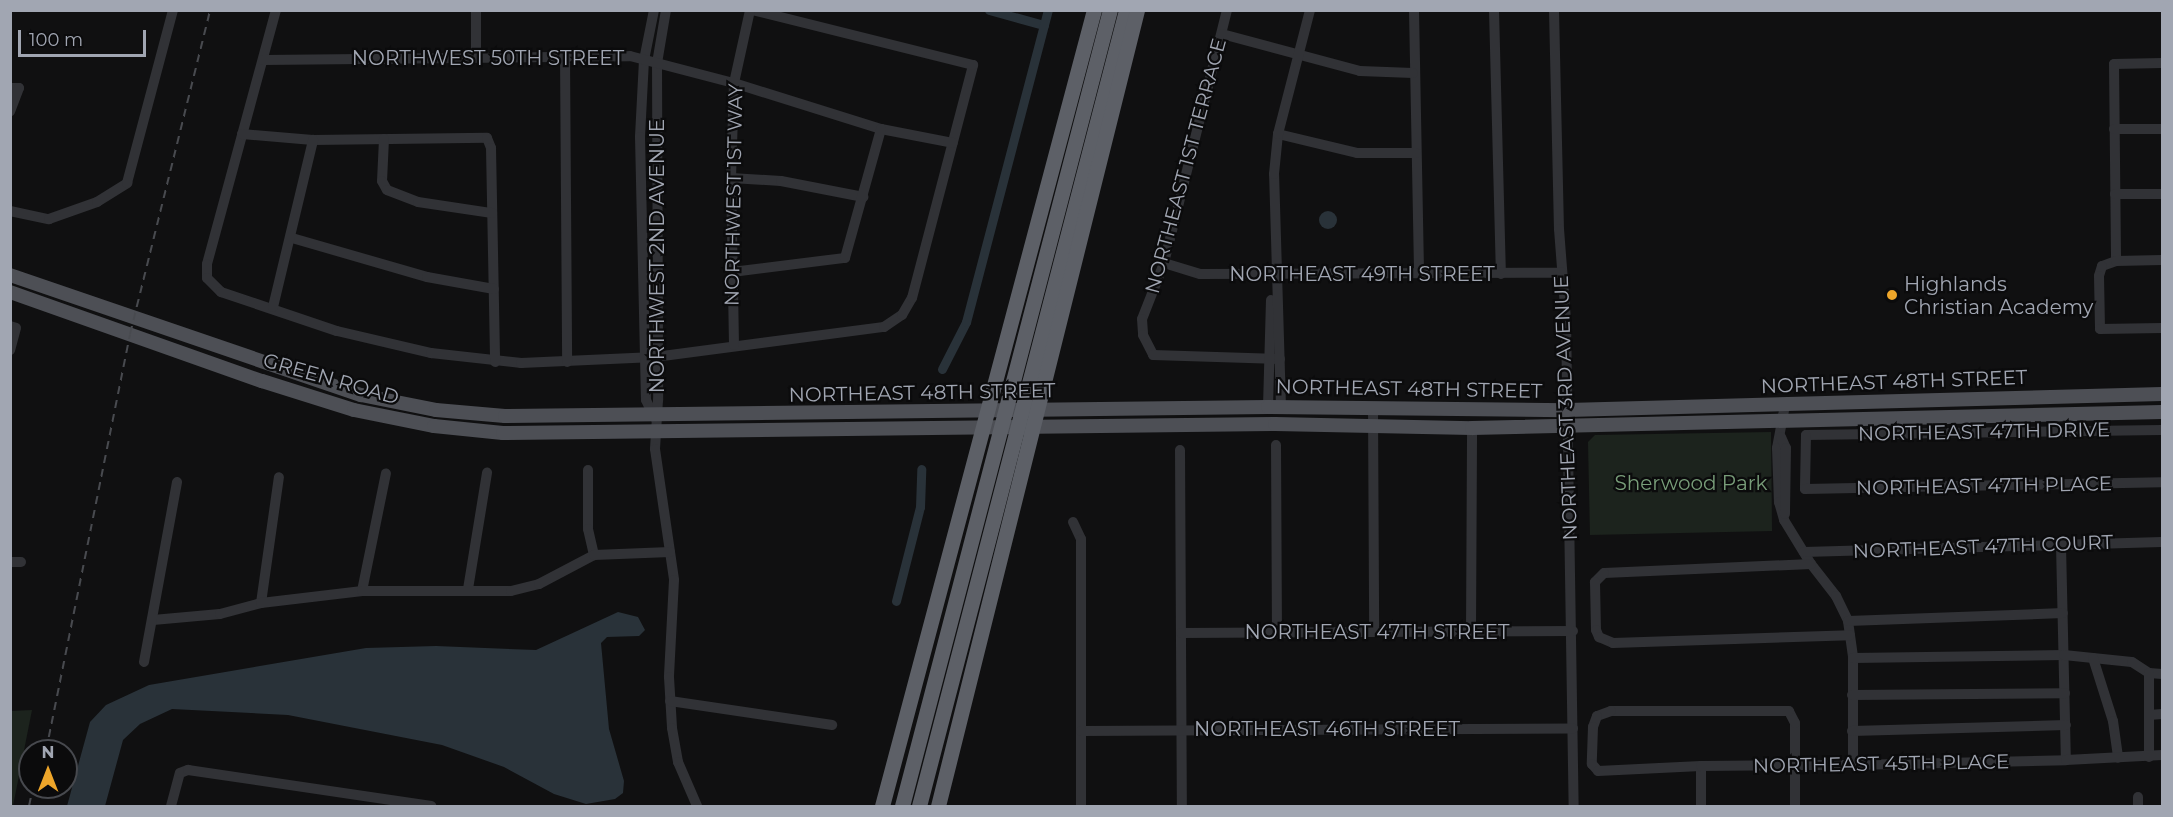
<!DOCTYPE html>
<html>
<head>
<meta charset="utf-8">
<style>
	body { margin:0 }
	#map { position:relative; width:2173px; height:817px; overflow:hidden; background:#101011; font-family:Montserrat,sans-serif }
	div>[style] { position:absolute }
	.green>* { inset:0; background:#1c231d }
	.water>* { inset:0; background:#293239 }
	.round { border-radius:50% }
	.canal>* { height:9px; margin:-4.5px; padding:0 4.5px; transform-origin:4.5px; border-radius:4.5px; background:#293239 }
	.minor>* { height:10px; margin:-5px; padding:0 5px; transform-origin:5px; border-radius:5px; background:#313236 }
	.major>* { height:14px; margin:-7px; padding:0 7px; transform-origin:7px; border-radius:7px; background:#4d4f55 }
	.highway>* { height:15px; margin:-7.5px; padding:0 7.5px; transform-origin:7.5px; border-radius:7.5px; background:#5d6067 }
	.rail>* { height:2px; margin-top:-1px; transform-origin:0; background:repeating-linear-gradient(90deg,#484a4f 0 8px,transparent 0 14px) }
	.dots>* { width:16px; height:16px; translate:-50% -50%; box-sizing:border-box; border:3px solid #0b0b0c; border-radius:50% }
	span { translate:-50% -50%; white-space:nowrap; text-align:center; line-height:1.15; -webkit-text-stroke:4.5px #0b0b0c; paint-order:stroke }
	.street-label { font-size:20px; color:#a1a6b2 }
	.poi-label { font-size:20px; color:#a1a6b2 }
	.left { translate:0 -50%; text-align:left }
	.park-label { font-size:20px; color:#789d79 }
	.frame { position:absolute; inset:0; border:12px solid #a1a6b2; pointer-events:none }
	.north { position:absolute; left:18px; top:739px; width:60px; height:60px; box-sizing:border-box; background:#0b0b0c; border:2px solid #47494e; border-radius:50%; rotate:0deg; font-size:16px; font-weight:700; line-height:24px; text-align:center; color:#a1a6b2 }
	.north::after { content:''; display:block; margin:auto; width:21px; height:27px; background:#eea62a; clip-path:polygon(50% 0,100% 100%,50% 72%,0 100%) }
	.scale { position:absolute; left:18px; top:30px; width:128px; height:27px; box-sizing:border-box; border:3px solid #a1a6b2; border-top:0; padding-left:8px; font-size:18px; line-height:21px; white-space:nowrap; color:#a1a6b2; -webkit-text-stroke:4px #0b0b0c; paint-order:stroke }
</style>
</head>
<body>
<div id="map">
	<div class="green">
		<div style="clip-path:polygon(1771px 432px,1772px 531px,1590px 535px,1588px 442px,1595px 435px)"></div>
		<div style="clip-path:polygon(32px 710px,13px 806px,11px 806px,11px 711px)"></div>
	</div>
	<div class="water">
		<div class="round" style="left:1319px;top:211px;width:18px;height:18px"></div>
		<div style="clip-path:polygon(618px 612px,638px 617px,645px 630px,639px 636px,607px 637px,601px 643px,609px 729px,624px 781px,623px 793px,615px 799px,586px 804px,554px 794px,504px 767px,442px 745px,288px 715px,172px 709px,140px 724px,123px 740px,105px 806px,67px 806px,90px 722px,106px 705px,149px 685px,366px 648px,436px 646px,536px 650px)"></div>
	</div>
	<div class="canal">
		<div style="left:989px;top:10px;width:57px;rotate:15.3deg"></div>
		<div style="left:942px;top:369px;width:53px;rotate:-62.9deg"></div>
		<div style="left:966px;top:322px;width:323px;rotate:-75.3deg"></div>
		<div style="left:896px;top:601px;width:97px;rotate:-75.7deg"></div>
		<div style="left:920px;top:507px;width:38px;rotate:-88deg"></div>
	</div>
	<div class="minor">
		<div style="left:276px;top:10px;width:263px;rotate:105.2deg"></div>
		<div style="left:207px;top:264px;width:14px;rotate:90deg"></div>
		<div style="left:207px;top:278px;width:20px;rotate:45deg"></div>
		<div style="left:221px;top:292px;width:122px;rotate:18.6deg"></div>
		<div style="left:337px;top:331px;width:97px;rotate:13.2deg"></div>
		<div style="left:431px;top:353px;width:91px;rotate:6.3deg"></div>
		<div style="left:521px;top:363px;width:134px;rotate:-2.6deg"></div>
		<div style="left:655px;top:357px;width:231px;rotate:-7.5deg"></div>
		<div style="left:884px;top:327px;width:22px;rotate:-34deg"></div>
		<div style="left:902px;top:315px;width:20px;rotate:-60deg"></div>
		<div style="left:912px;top:298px;width:241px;rotate:-75.3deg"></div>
		<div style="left:973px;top:65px;width:227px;rotate:-166deg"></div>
		<div style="left:476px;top:10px;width:45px;rotate:90deg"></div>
		<div style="left:654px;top:10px;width:51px;rotate:101.3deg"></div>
		<div style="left:644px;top:60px;width:77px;rotate:93deg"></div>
		<div style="left:640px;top:137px;width:263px;rotate:88.7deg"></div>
		<div style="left:646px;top:400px;width:19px;rotate:65deg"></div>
		<div style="left:666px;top:10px;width:54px;rotate:99.6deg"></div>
		<div style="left:657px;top:63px;width:337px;rotate:89.8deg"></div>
		<div style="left:658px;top:400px;width:49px;rotate:93.5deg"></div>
		<div style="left:655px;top:449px;width:132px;rotate:81.7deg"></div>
		<div style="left:674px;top:580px;width:97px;rotate:93deg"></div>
		<div style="left:669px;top:677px;width:51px;rotate:86.6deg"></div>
		<div style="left:672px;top:728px;width:35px;rotate:80deg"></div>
		<div style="left:678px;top:762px;width:48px;rotate:66.6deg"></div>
		<div style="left:1227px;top:10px;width:261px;rotate:104deg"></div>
		<div style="left:1164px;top:263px;width:60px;rotate:111.4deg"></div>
		<div style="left:1142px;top:319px;width:16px;rotate:86deg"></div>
		<div style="left:1143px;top:335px;width:22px;rotate:63deg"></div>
		<div style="left:1153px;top:355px;width:127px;rotate:1.8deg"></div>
		<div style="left:1414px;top:10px;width:262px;rotate:88.9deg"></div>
		<div style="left:1494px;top:10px;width:264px;rotate:88.5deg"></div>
		<div style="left:1554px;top:10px;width:219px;rotate:88.7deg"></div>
		<div style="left:1559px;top:229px;width:91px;rotate:85.6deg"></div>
		<div style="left:1566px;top:320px;width:486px;rotate:89.1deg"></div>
		<div style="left:1222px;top:34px;width:143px;rotate:15deg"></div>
		<div style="left:1360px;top:71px;width:53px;rotate:2.2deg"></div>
		<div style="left:565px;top:55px;width:307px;rotate:89.6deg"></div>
		<div style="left:263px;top:60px;width:367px;rotate:-0.6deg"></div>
		<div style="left:630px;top:56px;width:107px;rotate:14.6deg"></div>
		<div style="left:734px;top:83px;width:154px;rotate:17.4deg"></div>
		<div style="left:881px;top:129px;width:73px;rotate:11deg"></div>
		<div style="left:2162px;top:63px;width:48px;rotate:178.8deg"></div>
		<div style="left:2114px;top:64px;width:197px;rotate:89.4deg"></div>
		<div style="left:2116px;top:261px;width:15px;rotate:160deg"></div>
		<div style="left:2102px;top:266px;width:10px;rotate:107deg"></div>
		<div style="left:2099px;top:276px;width:53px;rotate:88.9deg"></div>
		<div style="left:2100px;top:329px;width:62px;rotate:-0.9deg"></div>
		<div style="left:10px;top:88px;width:9px"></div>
		<div style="left:19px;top:88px;width:25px;rotate:111deg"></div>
		<div style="left:2114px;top:129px;width:48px"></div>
		<div style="left:242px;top:134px;width:71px;rotate:4.8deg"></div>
		<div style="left:313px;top:140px;width:174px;rotate:-0.7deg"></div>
		<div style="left:487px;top:138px;width:11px;rotate:68deg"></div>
		<div style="left:491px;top:148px;width:214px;rotate:88.9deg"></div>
		<div style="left:1278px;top:134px;width:81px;rotate:13.5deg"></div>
		<div style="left:1357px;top:153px;width:59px"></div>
		<div style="left:384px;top:139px;width:42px;rotate:92.7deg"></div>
		<div style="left:382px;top:181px;width:10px;rotate:61deg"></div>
		<div style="left:387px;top:190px;width:33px;rotate:21deg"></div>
		<div style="left:418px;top:202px;width:75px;rotate:8.5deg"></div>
		<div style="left:731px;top:178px;width:50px;rotate:3.4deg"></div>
		<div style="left:781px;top:181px;width:84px;rotate:11deg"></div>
		<div style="left:2115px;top:194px;width:47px"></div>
		<div style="left:10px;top:211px;width:40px;rotate:12deg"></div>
		<div style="left:49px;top:219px;width:51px;rotate:-19.5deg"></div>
		<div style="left:97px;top:202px;width:36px;rotate:-32deg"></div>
		<div style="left:127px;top:183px;width:179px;rotate:-75.1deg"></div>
		<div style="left:292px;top:238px;width:141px;rotate:16.1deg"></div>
		<div style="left:427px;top:277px;width:68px;rotate:10.2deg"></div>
		<div style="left:2116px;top:261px;width:46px;rotate:-1.2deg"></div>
		<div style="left:1164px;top:263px;width:38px;rotate:17deg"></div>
		<div style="left:1200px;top:274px;width:362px;rotate:-0.2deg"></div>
		<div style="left:732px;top:272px;width:114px;rotate:-7.1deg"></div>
		<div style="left:845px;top:258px;width:134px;rotate:-74.4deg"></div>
		<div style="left:273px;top:307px;width:172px;rotate:-76.5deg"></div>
		<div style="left:10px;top:326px;width:6px;rotate:18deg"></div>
		<div style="left:16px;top:328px;width:23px;rotate:105deg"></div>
		<div style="left:734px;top:345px;width:167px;rotate:-91deg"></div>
		<div style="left:731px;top:178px;width:95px;rotate:-88.2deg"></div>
		<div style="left:734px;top:83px;width:75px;rotate:-77.6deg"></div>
		<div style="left:1785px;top:405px;width:44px;rotate:100.5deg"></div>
		<div style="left:1777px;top:448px;width:54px;rotate:87.9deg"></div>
		<div style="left:1779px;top:502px;width:19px;rotate:74deg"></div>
		<div style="left:1784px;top:520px;width:52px;rotate:58.5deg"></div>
		<div style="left:1811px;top:564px;width:41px;rotate:52deg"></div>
		<div style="left:1836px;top:596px;width:28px;rotate:64deg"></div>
		<div style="left:1848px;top:621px;width:37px;rotate:82deg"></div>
		<div style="left:1853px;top:658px;width:107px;rotate:90deg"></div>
		<div style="left:1268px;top:407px;width:107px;rotate:-88.4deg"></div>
		<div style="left:1281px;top:407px;width:233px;rotate:-91.7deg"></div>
		<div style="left:1274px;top:174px;width:40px;rotate:-84.3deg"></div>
		<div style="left:1278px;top:134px;width:128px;rotate:-75.5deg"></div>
		<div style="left:1373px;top:408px;width:224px;rotate:89.7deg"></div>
		<div style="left:2162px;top:430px;width:356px;rotate:179.2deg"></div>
		<div style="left:1806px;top:435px;width:54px;rotate:91.1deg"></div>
		<div style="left:1805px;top:489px;width:357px;rotate:-1.1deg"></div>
		<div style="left:1781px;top:437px;width:12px;rotate:66deg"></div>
		<div style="left:1786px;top:448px;width:66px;rotate:90.9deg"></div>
		<div style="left:1276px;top:445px;width:187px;rotate:89.7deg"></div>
		<div style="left:1180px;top:450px;width:356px;rotate:89.7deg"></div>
		<div style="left:588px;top:470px;width:59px;rotate:90deg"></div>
		<div style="left:588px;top:529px;width:27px;rotate:77deg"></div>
		<div style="left:1073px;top:522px;width:19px;rotate:65deg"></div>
		<div style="left:1081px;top:539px;width:267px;rotate:90deg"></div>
		<div style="left:2061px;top:545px;width:215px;rotate:88.7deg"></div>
		<div style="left:1804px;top:552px;width:358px;rotate:-1.6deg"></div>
		<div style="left:10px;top:562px;width:11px"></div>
		<div style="left:1811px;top:564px;width:207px;rotate:177.5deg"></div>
		<div style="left:1604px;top:573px;width:13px;rotate:135deg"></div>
		<div style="left:1595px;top:582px;width:48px;rotate:88.8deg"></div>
		<div style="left:1596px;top:630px;width:8px;rotate:67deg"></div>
		<div style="left:1599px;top:637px;width:15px;rotate:23deg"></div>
		<div style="left:1613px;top:643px;width:237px;rotate:-1.9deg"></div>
		<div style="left:468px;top:589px;width:118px;rotate:-80.7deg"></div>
		<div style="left:362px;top:591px;width:120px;rotate:-78.5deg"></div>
		<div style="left:261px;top:603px;width:127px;rotate:-81.9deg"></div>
		<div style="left:153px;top:620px;width:67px;rotate:-5.1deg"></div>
		<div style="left:220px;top:614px;width:42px;rotate:-15deg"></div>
		<div style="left:261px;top:603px;width:102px;rotate:-6.8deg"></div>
		<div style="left:362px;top:591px;width:149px"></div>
		<div style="left:511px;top:591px;width:29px;rotate:-14deg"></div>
		<div style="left:539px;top:584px;width:62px;rotate:-27.8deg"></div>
		<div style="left:594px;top:555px;width:76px;rotate:-2.3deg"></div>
		<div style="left:1848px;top:621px;width:215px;rotate:-2.1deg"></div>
		<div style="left:1471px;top:631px;width:203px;rotate:-89.7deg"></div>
		<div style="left:1181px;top:633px;width:392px;rotate:-0.3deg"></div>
		<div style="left:1853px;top:658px;width:211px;rotate:-0.8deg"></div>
		<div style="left:2064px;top:655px;width:68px;rotate:5.9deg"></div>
		<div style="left:2132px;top:662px;width:20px;rotate:33deg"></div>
		<div style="left:2149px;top:673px;width:13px;rotate:4deg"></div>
		<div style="left:2093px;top:658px;width:66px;rotate:72.4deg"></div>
		<div style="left:2113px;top:721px;width:37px;rotate:82deg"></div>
		<div style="left:144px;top:662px;width:183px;rotate:-79.6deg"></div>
		<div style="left:1852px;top:695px;width:213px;rotate:-0.5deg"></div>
		<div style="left:670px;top:701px;width:164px;rotate:8.4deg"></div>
		<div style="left:2149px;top:715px;width:13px;rotate:-4deg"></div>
		<div style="left:1081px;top:731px;width:492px;rotate:-0.3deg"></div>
		<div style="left:1852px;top:731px;width:214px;rotate:-1.6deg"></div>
		<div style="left:2149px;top:757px;width:84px;rotate:-90deg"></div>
		<div style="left:2138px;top:797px;width:9px;rotate:90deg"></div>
		<div style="left:171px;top:806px;width:34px;rotate:-75deg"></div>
		<div style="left:180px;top:773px;width:9px;rotate:-21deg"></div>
		<div style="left:188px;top:770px;width:246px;rotate:8.4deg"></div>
		<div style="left:1701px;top:806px;width:40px;rotate:-90deg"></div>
		<div style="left:1795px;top:806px;width:83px;rotate:-90deg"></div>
		<div style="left:1795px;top:723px;width:13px;rotate:-117deg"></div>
		<div style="left:1789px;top:711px;width:178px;rotate:180deg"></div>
		<div style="left:1611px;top:711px;width:15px;rotate:160deg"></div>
		<div style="left:1597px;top:716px;width:12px;rotate:110deg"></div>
		<div style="left:1593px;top:727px;width:37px;rotate:92deg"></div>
		<div style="left:1592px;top:764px;width:9px;rotate:49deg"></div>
		<div style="left:1598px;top:771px;width:103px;rotate:-2.8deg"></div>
		<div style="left:1701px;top:766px;width:94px;rotate:-0.6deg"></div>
		<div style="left:1795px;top:765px;width:58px"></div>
		<div style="left:1853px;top:765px;width:213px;rotate:-1.3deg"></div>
		<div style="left:2066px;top:760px;width:96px;rotate:-3deg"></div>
	</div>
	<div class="major">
		<div style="left:10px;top:275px;width:371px;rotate:18.9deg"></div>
		<div style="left:361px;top:395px;width:76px;rotate:11.3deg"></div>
		<div style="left:436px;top:410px;width:69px;rotate:5deg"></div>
		<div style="left:505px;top:416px;width:763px;rotate:-0.68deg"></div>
		<div style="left:1268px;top:407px;width:300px;rotate:0.6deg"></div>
		<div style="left:1568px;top:410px;width:594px;rotate:-1.54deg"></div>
		<div style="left:10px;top:292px;width:267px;rotate:19.5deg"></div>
		<div style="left:262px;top:381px;width:96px;rotate:17.5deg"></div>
		<div style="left:354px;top:410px;width:82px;rotate:11.3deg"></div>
		<div style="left:434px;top:426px;width:69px;rotate:5.8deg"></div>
		<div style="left:503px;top:433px;width:772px;rotate:-0.67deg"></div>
		<div style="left:1275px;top:424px;width:197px;rotate:1.2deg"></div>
		<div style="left:1472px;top:428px;width:690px;rotate:-1.33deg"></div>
	</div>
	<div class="highway">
		<div style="left:882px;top:806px;width:824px;rotate:-75.09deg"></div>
		<div style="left:902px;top:806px;width:823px;rotate:-75.36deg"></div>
		<div style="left:919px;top:806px;width:822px;rotate:-75.42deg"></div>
		<div style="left:938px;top:806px;width:820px;rotate:-75.96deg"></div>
	</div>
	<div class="rail">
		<div style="left:46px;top:751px;width:425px;rotate:-78.6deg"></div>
		<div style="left:130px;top:334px;width:334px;rotate:-76.1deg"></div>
		<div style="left:29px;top:806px;width:19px;rotate:-78deg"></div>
	</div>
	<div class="dots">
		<div style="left:1892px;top:295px;background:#eea62a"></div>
	</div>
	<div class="street-label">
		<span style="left:488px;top:58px">NORTHWEST 50TH STREET</span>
		<span style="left:1186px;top:166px;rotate:-75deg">NORTHEAST 1ST TERRACE</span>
		<span style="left:734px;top:195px;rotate:-89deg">NORTHWEST 1ST WAY</span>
		<span style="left:657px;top:256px;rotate:-90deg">NORTHWEST 2ND AVENUE</span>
		<span style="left:1362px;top:274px">NORTHEAST 49TH STREET</span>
		<span style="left:331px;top:379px;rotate:16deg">GREEN ROAD</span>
		<span style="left:1894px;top:382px;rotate:-2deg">NORTHEAST 48TH STREET</span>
		<span style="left:1409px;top:389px;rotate:1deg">NORTHEAST 48TH STREET</span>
		<span style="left:922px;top:393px;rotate:-1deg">NORTHEAST 48TH STREET</span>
		<span style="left:1566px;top:408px;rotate:-92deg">NORTHEAST 3RD AVENUE</span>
		<span style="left:1984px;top:432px;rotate:-1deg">NORTHEAST 47TH DRIVE</span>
		<span style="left:1984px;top:486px;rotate:-1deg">NORTHEAST 47TH PLACE</span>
		<span style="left:1983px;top:547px;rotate:-2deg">NORTHEAST 47TH COURT</span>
		<span style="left:1377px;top:632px">NORTHEAST 47TH STREET</span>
		<span style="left:1327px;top:729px">NORTHEAST 46TH STREET</span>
		<span style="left:1881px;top:764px;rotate:-1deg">NORTHEAST 45TH PLACE</span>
	</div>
	<div class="poi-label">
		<span class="left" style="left:1904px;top:296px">Highlands<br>Christian Academy</span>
	</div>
	<div class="park-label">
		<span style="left:1691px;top:483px">Sherwood Park</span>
	</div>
	<div class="frame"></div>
	<div class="north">N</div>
	<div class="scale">100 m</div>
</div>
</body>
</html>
